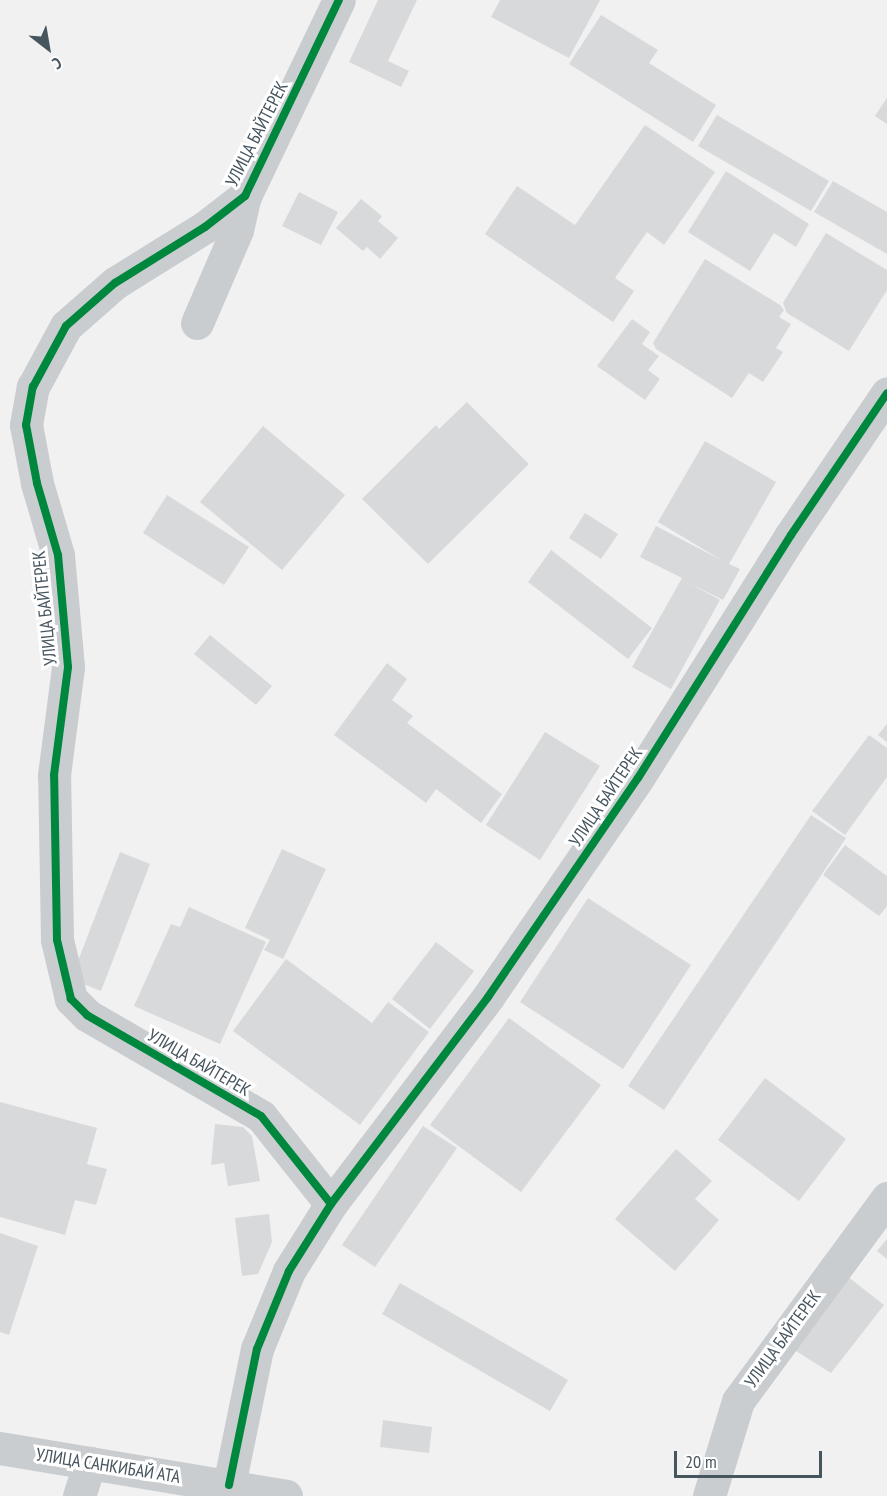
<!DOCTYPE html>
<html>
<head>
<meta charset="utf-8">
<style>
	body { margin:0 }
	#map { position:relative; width:887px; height:1496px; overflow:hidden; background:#f2f1f1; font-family:"PT Sans Narrow",sans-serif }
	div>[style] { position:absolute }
	.building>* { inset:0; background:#d8d9da }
	.street>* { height:33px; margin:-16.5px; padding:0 16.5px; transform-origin:16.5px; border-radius:16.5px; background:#cacdd0 }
	.cycleway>* { height:8px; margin:-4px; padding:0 4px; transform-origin:4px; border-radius:4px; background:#00873e }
	span { translate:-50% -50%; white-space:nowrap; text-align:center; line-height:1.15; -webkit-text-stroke:6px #fff; paint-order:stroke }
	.street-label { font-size:18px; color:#47555f }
	.north { position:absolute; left:18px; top:18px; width:60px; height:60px; -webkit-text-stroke:4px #fff; paint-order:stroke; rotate:149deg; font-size:16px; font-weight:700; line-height:24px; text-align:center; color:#47555f }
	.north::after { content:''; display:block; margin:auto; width:21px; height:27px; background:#47555f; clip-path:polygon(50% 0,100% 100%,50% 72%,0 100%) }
	.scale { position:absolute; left:674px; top:1451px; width:148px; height:27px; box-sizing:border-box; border:3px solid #47555f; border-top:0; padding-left:8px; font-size:18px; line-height:21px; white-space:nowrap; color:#47555f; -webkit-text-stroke:4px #fff; paint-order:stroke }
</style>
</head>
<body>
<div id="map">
	<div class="building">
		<div style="clip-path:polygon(378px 0,417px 0,388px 61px,409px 71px,401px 87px,349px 62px)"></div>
		<div style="clip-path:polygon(500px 0,600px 0,569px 58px,491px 17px)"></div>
		<div style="clip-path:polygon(601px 15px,658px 50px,649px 63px,716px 105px,693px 142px,569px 64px)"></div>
		<div style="clip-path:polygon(887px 98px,887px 124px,875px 116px)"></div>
		<div style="clip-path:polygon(717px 115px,829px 181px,811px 211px,698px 146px)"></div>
		<div style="clip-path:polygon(645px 125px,715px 172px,664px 245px,647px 232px,615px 278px,634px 291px,613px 322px,485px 234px,517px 186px,575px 225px)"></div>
		<div style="clip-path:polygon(726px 171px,809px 224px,796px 247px,774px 233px,750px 271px,688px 232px)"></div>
		<div style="clip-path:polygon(833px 181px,887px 212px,887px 254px,814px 212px)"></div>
		<div style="clip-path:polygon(299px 192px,338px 212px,321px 245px,282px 226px)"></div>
		<div style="clip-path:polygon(361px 199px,382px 216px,378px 221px,398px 238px,380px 259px,367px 247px,363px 251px,336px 228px)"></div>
		<div style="clip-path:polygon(826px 233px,887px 270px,887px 290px,849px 351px,787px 313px,783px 303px)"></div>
		<div style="clip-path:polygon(705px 259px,780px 305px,784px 310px,779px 317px,791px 324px,776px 348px,783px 352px,763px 382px,749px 373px,732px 398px,656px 349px,653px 343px)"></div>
		<div style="clip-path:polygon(632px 319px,650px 332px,642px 344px,659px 356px,648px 370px,660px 379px,645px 400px,597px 366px)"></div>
		<div style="clip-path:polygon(467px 402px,529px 464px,428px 564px,362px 499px,436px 425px,439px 429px)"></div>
		<div style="clip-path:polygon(263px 426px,345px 495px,282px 570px,200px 502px)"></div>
		<div style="clip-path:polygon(705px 441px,776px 482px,729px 564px,740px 569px,723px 600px,689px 583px,720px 600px,671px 689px,632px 667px,682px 578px,640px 557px,656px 526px,723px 561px,658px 522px)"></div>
		<div style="clip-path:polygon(167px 495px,249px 547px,224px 585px,143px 533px)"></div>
		<div style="clip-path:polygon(585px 513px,618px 534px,601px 559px,569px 538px)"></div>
		<div style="clip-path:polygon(551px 550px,652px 628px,628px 659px,528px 582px)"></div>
		<div style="clip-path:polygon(210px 635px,272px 686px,256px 705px,194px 654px)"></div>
		<div style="clip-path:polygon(387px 663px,407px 679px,392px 700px,413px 716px,407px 723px,502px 794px,481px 823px,436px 789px,426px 803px,334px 735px)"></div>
		<div style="clip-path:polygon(887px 724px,887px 742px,878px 735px)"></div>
		<div style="clip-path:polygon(545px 732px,600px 766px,540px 860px,486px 825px)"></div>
		<div style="clip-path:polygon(869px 735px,887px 748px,887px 777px,845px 835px,812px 811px)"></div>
		<div style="clip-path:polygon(811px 815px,846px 838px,664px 1110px,628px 1086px)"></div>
		<div style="clip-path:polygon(845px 845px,887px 876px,887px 906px,879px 916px,823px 875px)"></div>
		<div style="clip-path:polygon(282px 849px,326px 869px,283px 959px,264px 950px,270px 940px,245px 928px)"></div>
		<div style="clip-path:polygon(120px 852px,150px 864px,101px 991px,71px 979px)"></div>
		<div style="clip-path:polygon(588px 898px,691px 965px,623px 1069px,520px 1002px)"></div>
		<div style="clip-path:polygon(189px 907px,266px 942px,220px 1044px,134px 1006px,171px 924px,180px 927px)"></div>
		<div style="clip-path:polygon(436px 942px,474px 971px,430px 1029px,392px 999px)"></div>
		<div style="clip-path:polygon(286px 959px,372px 1023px,388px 1002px,429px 1032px,360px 1125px,233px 1031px)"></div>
		<div style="clip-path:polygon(509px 1018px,601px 1085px,521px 1192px,430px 1125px)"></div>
		<div style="clip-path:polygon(765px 1078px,846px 1139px,799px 1201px,718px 1140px)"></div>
		<div style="clip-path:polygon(0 1102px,97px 1128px,87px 1164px,107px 1169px,96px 1205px,75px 1200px,65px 1235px,0 1217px)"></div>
		<div style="clip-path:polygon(215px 1124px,243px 1127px,252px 1136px,260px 1181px,228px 1186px,224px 1163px,211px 1165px)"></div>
		<div style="clip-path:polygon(423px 1126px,457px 1148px,375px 1267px,342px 1245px)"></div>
		<div style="clip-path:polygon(676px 1149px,712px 1181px,695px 1199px,719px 1220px,675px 1271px,615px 1219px)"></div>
		<div style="clip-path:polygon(269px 1214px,272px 1242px,258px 1274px,242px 1276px,235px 1218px)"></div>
		<div style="clip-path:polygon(0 1233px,38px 1246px,9px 1335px,0 1332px)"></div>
		<div style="clip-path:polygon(887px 1239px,887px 1259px,877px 1251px)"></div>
		<div style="clip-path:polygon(847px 1276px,884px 1305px,831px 1373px,791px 1348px)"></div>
		<div style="clip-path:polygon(400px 1283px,568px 1380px,550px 1411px,382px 1314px)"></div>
		<div style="clip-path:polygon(383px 1420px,432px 1427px,429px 1453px,380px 1447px)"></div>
	</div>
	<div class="street">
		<div style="left:197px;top:323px;width:101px;rotate:-66.7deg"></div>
		<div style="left:237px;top:230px;width:35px;rotate:-77deg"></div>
		<div style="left:331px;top:1204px;width:112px;rotate:-128.5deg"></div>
		<div style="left:261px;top:1116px;width:201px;rotate:-149.9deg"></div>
		<div style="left:87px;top:1015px;width:23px;rotate:-135deg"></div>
		<div style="left:71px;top:999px;width:61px;rotate:-103.3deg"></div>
		<div style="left:57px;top:940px;width:165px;rotate:-91deg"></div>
		<div style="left:54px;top:775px;width:109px;rotate:-82.6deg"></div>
		<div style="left:68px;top:667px;width:112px;rotate:-95.1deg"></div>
		<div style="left:58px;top:555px;width:75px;rotate:-106.3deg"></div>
		<div style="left:37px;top:483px;width:59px;rotate:-100.7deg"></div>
		<div style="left:26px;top:425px;width:39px;rotate:-80deg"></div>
		<div style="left:33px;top:387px;width:69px;rotate:-61.6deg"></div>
		<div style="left:66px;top:326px;width:65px;rotate:-41.3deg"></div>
		<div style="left:115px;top:283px;width:106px;rotate:-31.9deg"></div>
		<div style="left:205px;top:227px;width:51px;rotate:-37.8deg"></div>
		<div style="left:245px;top:196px;width:217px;rotate:-64.4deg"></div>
		<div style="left:0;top:1448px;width:290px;rotate:9.5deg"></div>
		<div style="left:229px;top:1485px;width:139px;rotate:-78.4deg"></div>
		<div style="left:257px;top:1349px;width:84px;rotate:-67.7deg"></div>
		<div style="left:289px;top:1271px;width:79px;rotate:-57.9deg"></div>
		<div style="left:331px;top:1204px;width:260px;rotate:-52.8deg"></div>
		<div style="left:488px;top:997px;width:265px;rotate:-55.6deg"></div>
		<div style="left:638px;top:778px;width:287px;rotate:-57.8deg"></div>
		<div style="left:791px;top:535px;width:171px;rotate:-55.9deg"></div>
		<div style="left:79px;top:1496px;width:35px;rotate:-72deg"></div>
		<div style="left:709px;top:1496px;width:99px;rotate:-73deg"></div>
		<div style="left:738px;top:1401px;width:252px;rotate:-53.7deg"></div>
	</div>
	<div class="cycleway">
		<div style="left:331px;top:1204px;width:112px;rotate:-128.5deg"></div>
		<div style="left:261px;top:1116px;width:201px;rotate:-149.9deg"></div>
		<div style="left:87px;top:1015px;width:23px;rotate:-135deg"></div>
		<div style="left:71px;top:999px;width:61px;rotate:-103.3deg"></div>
		<div style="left:57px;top:940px;width:165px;rotate:-91deg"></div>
		<div style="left:54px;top:775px;width:109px;rotate:-82.6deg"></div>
		<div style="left:68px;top:667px;width:112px;rotate:-95.1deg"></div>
		<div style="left:58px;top:555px;width:75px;rotate:-106.3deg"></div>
		<div style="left:37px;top:483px;width:59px;rotate:-100.7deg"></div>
		<div style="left:26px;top:425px;width:39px;rotate:-80deg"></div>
		<div style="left:33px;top:387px;width:69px;rotate:-61.6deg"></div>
		<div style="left:66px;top:326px;width:65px;rotate:-41.3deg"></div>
		<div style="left:115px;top:283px;width:106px;rotate:-31.9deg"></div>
		<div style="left:205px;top:227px;width:51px;rotate:-37.8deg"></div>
		<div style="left:245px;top:196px;width:217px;rotate:-64.4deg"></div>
		<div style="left:229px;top:1485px;width:139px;rotate:-78.4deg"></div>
		<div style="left:257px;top:1349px;width:84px;rotate:-67.7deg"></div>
		<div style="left:289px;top:1271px;width:79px;rotate:-57.9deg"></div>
		<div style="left:331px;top:1204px;width:260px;rotate:-52.8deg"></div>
		<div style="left:488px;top:997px;width:265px;rotate:-55.6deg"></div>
		<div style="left:638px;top:778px;width:287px;rotate:-57.8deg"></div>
		<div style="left:791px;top:535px;width:171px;rotate:-55.9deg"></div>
	</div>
	<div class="street-label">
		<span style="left:257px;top:134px;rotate:-63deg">УЛИЦА БАЙТЕРЕК</span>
		<span style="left:45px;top:608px;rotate:-96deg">УЛИЦА БАЙТЕРЕК</span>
		<span style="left:606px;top:797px;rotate:-56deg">УЛИЦА БАЙТЕРЕК</span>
		<span style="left:199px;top:1063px;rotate:30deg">УЛИЦА БАЙТЕРЕК</span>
		<span style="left:783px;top:1339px;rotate:-54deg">УЛИЦА БАЙТЕРЕК</span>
		<span style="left:108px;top:1466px;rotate:9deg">УЛИЦА САНКИБАЙ АТА</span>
	</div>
	<div class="north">С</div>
	<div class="scale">20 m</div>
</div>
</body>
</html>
